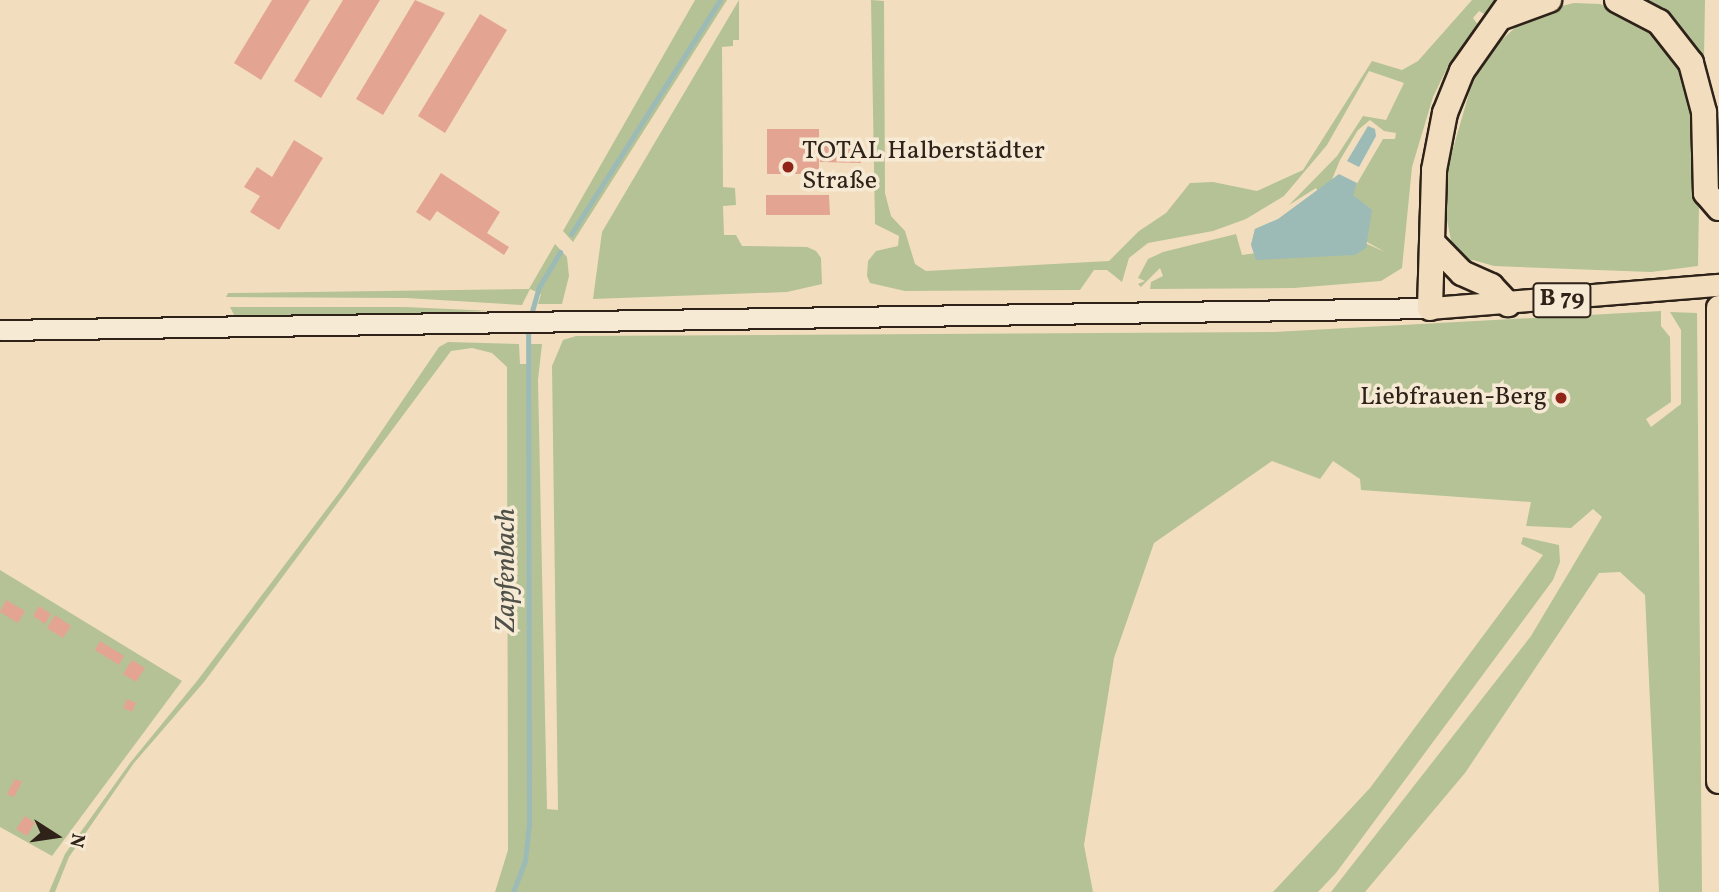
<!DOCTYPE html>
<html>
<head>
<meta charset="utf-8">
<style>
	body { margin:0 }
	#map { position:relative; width:1719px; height:892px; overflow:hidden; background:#f2debe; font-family:Vollkorn,serif }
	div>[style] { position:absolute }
	.green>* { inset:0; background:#b5c296 }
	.water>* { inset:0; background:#9cbbb6 }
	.stream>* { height:5px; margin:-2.5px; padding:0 2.5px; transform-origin:2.5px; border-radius:2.5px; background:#9cbbb6 }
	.building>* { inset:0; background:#e4a492 }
	.roads { filter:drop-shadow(2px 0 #2e2219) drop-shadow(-2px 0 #2e2219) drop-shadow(0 2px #2e2219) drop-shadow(0 -2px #2e2219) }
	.secondary>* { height:19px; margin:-9.5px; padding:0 9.5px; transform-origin:9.5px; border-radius:9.5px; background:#f7ead5 }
	.primary>* { height:21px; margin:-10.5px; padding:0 10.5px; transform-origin:10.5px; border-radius:10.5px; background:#f2debe }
	.motorway>* { height:24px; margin:-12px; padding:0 12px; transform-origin:12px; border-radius:12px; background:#f2debe }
	.dots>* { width:19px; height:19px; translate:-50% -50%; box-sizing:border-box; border:4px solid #f7ead5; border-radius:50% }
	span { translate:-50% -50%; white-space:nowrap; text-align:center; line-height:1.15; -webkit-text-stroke:7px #f7ead5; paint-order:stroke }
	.shield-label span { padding:2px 5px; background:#f7ead5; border:2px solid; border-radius:5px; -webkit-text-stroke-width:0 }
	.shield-label { font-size:24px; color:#2e2219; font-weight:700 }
	.poi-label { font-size:26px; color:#2e2219 }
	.left { translate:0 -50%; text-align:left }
	.right { translate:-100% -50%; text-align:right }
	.water-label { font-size:28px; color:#4f5048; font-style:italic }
	.north { position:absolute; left:21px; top:801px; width:70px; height:70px; -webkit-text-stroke:5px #f7ead5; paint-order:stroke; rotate:102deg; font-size:19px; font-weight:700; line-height:28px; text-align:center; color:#2e2219 }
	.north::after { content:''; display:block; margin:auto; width:24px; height:32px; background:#2e2219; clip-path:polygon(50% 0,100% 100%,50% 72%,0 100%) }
</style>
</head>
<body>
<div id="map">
	<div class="green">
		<div style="clip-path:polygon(695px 0,727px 0,573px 242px,563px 231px)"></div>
		<div style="clip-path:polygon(739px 0,739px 40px,733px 40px,733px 46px,722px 47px,723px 187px,735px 188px,736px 205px,723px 206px,724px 235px,736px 235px,742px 246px,807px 247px,816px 251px,821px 258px,822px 284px,787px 292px,593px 299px,602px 232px)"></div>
		<div style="clip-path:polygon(evenodd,871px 0,884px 1px,885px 193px,891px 216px,905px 231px,915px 264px,926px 271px,1109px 261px,1139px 231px,1166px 213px,1190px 183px,1213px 182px,1257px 191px,1303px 170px,1372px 61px,1402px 70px,1418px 61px,1472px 0,1501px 0,1486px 15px,1479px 11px,1473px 18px,1479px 26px,1450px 62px,1433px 97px,1412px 167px,1402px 268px,1381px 281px,1294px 288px,1150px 289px,1151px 282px,1163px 276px,1160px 268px,1141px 287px,1138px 284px,1145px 281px,1138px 278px,1148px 259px,1163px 252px,1236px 234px,1242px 255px,1270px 251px,1274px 245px,1251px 245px,1255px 229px,1295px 212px,1319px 193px,1316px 188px,1289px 205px,1337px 156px,1363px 116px,1386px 120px,1404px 83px,1369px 71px,1327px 145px,1284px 196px,1246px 219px,1213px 231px,1148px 243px,1129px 258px,1122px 282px,1107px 270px,1094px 270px,1080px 290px,905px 291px,870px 283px,867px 276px,868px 261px,876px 251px,898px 246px,899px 236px,875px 224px,871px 0,1370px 120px,1384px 131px,1396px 133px,1395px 139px,1383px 139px,1348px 199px,1336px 201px,1331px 215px,1320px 229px,1349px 232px,1385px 252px,1347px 235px,1324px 232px,1309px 238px,1287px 243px,1316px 231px,1329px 214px,1332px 202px,1328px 189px,1340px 160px,1358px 130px,1370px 120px)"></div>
		<div style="clip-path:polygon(1639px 0,1705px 0,1704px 60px,1662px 12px)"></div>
		<div style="clip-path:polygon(1574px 3px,1600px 4px,1646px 22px,1680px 58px,1700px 147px,1698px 266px,1651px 272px,1494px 266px,1473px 260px,1464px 263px,1452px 246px,1445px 209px,1448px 166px,1472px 83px,1494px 47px,1518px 25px,1541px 11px)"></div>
		<div style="clip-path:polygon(555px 244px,567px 257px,569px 276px,562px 304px,538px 304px,541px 294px,530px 289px,522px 305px,406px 298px,226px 297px,228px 293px,529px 289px)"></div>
		<div style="clip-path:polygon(230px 307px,405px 307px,493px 311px,236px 319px)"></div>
		<div style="clip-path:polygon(1661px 311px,1661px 326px,1670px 337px,1671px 402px,1646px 419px,1651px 427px,1681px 404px,1681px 330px,1670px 312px,1697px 313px,1702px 892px,1659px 892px,1645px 595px,1620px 572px,1599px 573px,1465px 773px,1365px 892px,1331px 892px,1531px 636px,1602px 517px,1593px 509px,1571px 528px,1526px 526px,1531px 502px,1361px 490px,1360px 479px,1333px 461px,1320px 479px,1272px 461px,1154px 543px,1114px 658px,1084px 845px,1093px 892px,495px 892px,508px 850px,507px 367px,492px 353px,472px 348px,451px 351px,204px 682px,134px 763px,69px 857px,55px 892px,49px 892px,65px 854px,130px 763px,197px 681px,342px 489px,439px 347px,448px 342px,519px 344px,520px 364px,527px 364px,528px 344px,542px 344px,538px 380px,547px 809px,558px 810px,552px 366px,563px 340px,576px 336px,1274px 332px)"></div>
		<div style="clip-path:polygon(1523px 537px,1559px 545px,1560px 562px,1553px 580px,1336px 873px,1318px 892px,1273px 892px,1370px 788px,1543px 555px,1521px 544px)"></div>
		<div style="clip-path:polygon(0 570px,182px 681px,52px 856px,0 827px)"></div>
	</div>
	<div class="water">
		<div style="clip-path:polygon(1368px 126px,1375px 129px,1376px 136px,1359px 167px,1347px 161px)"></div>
		<div style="clip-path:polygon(1339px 174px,1357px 183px,1353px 195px,1372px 210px,1366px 248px,1355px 255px,1256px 260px,1251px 245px,1255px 229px,1278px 219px)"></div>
	</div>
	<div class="stream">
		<div style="left:571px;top:234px;width:277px;rotate:-57.5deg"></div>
		<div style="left:530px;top:318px;width:32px;rotate:-74deg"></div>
		<div style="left:539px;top:287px;width:41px;rotate:-59deg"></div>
		<div style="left:513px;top:892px;width:33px;rotate:-69deg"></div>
		<div style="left:525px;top:861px;width:37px;rotate:-84deg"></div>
		<div style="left:529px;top:824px;width:496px;rotate:-90.1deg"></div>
	</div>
	<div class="building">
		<div style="clip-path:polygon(272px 0,310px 0,261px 80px,234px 63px)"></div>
		<div style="clip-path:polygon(343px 0,380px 0,321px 98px,294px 81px)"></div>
		<div style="clip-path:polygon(415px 0,445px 13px,383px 115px,356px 99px)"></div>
		<div style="clip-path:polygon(480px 14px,507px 30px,445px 133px,418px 116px)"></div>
		<div style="clip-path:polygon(767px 129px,819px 129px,819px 174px,767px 174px)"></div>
		<div style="clip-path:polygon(820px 139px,862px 140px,861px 163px,820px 162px)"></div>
		<div style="clip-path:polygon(294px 140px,323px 158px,279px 230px,250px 212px,260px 196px,244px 187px,257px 167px,272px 177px)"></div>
		<div style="clip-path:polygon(441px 173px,500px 212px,487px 233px,509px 247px,504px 255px,437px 211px,430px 221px,416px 212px)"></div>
		<div style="clip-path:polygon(766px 195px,829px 195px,830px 215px,766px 215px)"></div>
		<div style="clip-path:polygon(6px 600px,25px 611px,18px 623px,0 612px)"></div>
		<div style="clip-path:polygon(39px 606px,51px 614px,45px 624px,33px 616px)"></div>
		<div style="clip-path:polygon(55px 615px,71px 626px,63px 638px,47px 628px)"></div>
		<div style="clip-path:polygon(100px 641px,124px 656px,119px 665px,95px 650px)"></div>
		<div style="clip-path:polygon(132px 660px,145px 668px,136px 682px,123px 674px)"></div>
		<div style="clip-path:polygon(127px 699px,136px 703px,132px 712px,123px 708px)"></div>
		<div style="clip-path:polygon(15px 779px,22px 782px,14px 797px,7px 794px)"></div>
		<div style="clip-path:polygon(25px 816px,35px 823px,27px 836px,16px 829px)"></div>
	</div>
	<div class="roads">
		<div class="secondary">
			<div style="left:0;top:330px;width:1430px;rotate:-0.88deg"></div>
		</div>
		<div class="primary">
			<div style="left:1430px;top:308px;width:290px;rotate:-4.6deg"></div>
		</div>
		<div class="motorway">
			<div style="left:1617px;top:0;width:47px;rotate:27.6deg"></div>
			<div style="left:1659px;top:22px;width:52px;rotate:52deg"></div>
			<div style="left:1691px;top:63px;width:51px;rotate:75.1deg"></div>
			<div style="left:1704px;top:112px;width:81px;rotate:88.6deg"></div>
			<div style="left:1706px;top:193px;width:20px;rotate:49deg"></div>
			<div style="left:1505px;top:16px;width:47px;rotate:-20deg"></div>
			<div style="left:1432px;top:242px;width:43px;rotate:45.9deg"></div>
			<div style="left:1462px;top:273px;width:32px;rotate:24deg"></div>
			<div style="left:1491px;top:286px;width:25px;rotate:47deg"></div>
			<div style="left:1430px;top:308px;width:138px;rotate:-88.3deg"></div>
			<div style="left:1434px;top:170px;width:58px;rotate:-79.1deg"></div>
			<div style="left:1445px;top:113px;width:45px;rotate:-68deg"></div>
			<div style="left:1462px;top:71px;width:87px;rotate:-54.8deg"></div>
			<div style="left:1719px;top:308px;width:473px;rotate:90deg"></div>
		</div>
	</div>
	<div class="dots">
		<div style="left:788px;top:167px;background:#8f2418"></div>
		<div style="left:1561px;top:398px;background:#8f2418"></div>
	</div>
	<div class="shield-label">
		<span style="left:1562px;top:300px">B 79</span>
	</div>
	<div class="poi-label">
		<span class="left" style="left:802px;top:167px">TOTAL Halberstädter<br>Straße</span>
		<span class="right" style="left:1547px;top:398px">Liebfrauen-Berg</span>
	</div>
	<div class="water-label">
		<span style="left:507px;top:570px;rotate:-90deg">Zapfenbach</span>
	</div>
	<div class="north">N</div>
</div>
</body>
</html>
